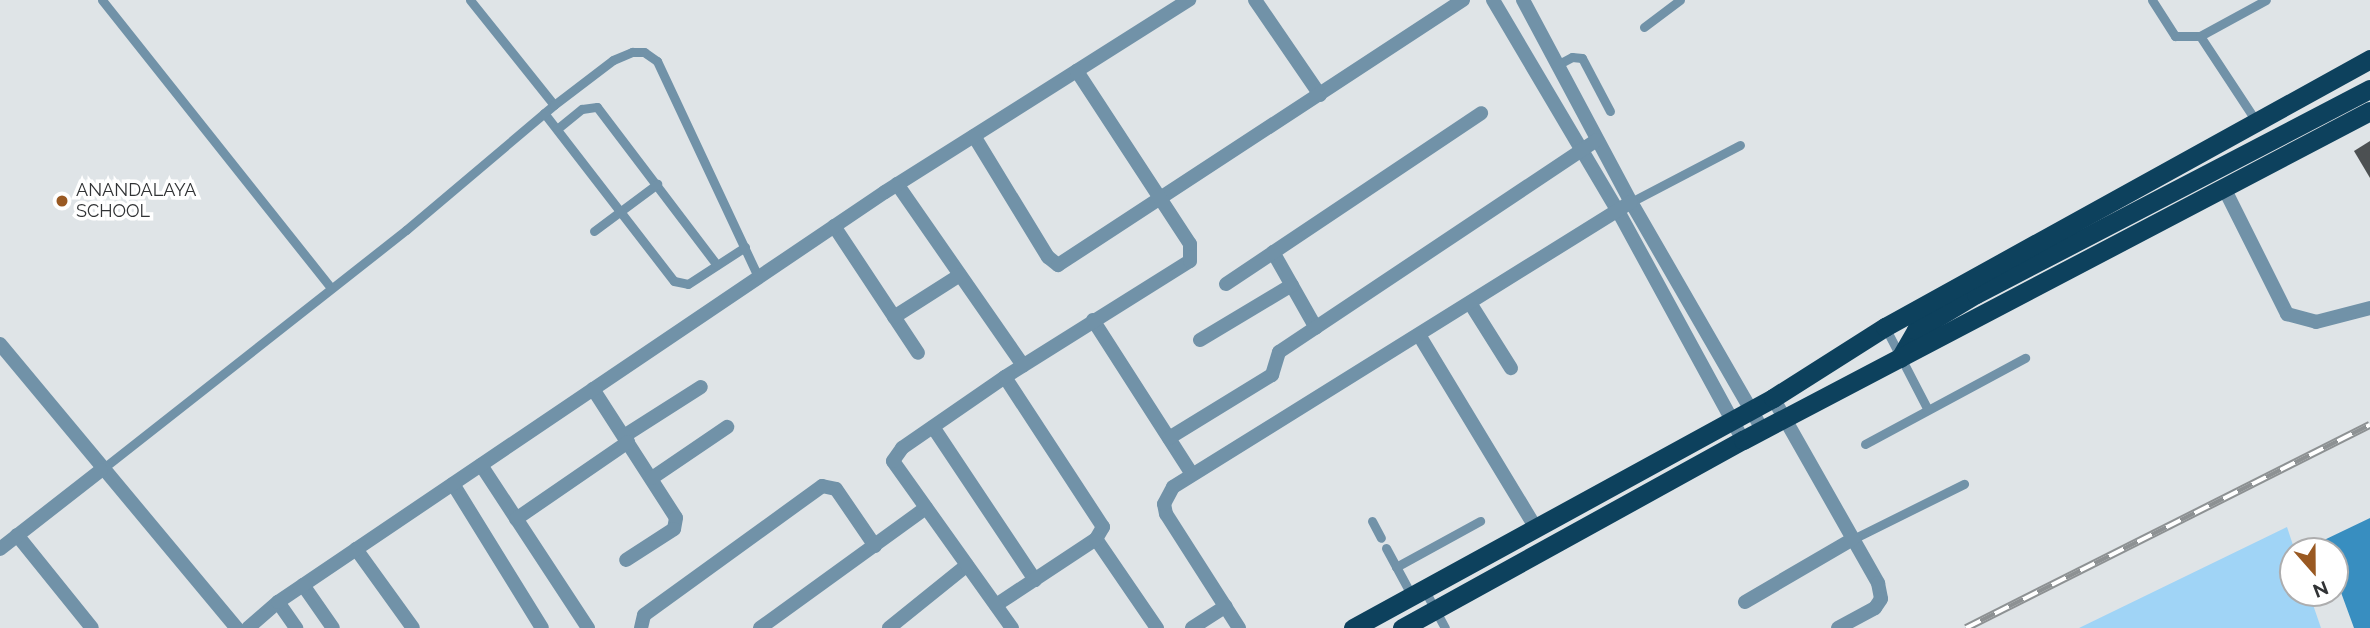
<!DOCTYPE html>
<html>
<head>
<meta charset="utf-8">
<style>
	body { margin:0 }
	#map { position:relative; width:2370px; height:628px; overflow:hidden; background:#dfe4e7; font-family:Raleway,sans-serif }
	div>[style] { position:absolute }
	.green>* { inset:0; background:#a0d4f6 }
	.water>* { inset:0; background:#388ec0 }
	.building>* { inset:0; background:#4c5052 }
	.service>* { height:9px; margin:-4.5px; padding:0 4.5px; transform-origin:4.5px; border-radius:4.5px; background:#7192a8 }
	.minor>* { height:14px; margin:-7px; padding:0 7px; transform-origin:7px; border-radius:7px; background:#7192a8 }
	.trunk>* { height:19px; margin:-9.5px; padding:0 9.5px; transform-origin:9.5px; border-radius:9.5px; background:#0d415d }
	.rail>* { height:8px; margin-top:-4px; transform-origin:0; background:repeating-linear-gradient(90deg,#fff 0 16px,#8d9193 0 32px); box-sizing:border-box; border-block:2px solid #8d9193 }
	.dots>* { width:19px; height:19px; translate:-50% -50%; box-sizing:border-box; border:4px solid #fff; border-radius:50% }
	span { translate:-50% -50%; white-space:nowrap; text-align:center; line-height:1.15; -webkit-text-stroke:7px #fff; paint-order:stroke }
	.poi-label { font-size:18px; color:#313335 }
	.left { translate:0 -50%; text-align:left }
	.north { position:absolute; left:2279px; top:537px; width:70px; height:70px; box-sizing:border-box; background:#fff; border:2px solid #adadae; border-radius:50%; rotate:159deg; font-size:19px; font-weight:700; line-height:28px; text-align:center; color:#313335 }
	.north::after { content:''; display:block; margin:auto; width:24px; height:32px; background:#995922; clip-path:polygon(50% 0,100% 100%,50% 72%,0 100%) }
</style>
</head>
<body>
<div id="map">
	<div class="green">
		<div style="clip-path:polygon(2287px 527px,2295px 551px,2293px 593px,2309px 593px,2321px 628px,2079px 628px)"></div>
	</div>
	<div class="water">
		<div style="clip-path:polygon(2370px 518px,2370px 628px,2354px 628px,2335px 576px,2335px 551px,2326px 551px,2322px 541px)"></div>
	</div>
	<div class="building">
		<div style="clip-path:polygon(2370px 141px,2370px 178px,2354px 151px)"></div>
	</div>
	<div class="service">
		<div style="left:102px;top:0;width:368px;rotate:51.5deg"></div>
		<div style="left:470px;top:0;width:134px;rotate:51.3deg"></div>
		<div style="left:2152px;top:0;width:43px;rotate:57.4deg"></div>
		<div style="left:2175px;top:36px;width:25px"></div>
		<div style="left:2200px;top:36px;width:102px;rotate:56.6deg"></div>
		<div style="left:1644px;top:27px;width:45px;rotate:-36.9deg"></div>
		<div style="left:2200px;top:36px;width:75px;rotate:-28.6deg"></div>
		<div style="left:1557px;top:65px;width:17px;rotate:-28deg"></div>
		<div style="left:1572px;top:57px;width:10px;rotate:6deg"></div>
		<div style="left:1582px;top:58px;width:60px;rotate:62.2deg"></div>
		<div style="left:544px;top:113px;width:212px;rotate:52.3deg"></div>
		<div style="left:674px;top:281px;width:14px;rotate:12deg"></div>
		<div style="left:688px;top:284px;width:68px;rotate:-33deg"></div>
		<div style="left:557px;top:129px;width:32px;rotate:-39deg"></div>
		<div style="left:582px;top:109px;width:15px;rotate:-8deg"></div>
		<div style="left:597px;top:107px;width:198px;rotate:52.8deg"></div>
		<div style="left:1631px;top:202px;width:123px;rotate:-27.6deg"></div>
		<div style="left:594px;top:231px;width:79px;rotate:-36.7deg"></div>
		<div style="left:1885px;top:327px;width:93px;rotate:62.6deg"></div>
		<div style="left:1865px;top:444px;width:182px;rotate:-28.3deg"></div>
		<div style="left:101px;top:470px;width:388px;rotate:-38.2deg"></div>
		<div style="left:406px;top:230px;width:194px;rotate:-40.2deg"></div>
		<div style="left:554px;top:105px;width:74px;rotate:-37.3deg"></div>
		<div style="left:613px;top:60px;width:21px;rotate:-23deg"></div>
		<div style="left:632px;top:52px;width:12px"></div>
		<div style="left:644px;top:52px;width:16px;rotate:35deg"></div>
		<div style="left:657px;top:61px;width:238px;rotate:64.9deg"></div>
		<div style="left:1372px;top:521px;width:19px;rotate:62deg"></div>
		<div style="left:1853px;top:539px;width:124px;rotate:-26.4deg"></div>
		<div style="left:1386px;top:548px;width:55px;rotate:61.6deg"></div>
		<div style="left:1396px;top:567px;width:96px;rotate:-28.7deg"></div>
		<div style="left:1424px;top:589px;width:44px;rotate:61.7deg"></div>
	</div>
	<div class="minor">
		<div style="left:1255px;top:0;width:115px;rotate:55.6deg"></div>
		<div style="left:1493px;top:0;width:245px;rotate:59.4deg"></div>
		<div style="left:1618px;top:211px;width:261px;rotate:61.4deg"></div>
		<div style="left:1523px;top:0;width:229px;rotate:61.9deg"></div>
		<div style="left:1631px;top:202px;width:264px;rotate:60deg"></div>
		<div style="left:974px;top:136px;width:142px;rotate:58.6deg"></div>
		<div style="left:1048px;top:257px;width:13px;rotate:39deg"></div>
		<div style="left:1058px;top:265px;width:484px;rotate:-33.2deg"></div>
		<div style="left:897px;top:184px;width:221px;rotate:55.2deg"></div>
		<div style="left:2225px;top:190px;width:139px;rotate:63.4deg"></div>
		<div style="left:2287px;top:314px;width:30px;rotate:15deg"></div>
		<div style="left:2316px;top:322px;width:56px;rotate:-14.5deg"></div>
		<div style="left:834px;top:226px;width:152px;rotate:56.5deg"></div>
		<div style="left:1273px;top:252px;width:87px;rotate:60.5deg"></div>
		<div style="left:1226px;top:284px;width:307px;rotate:-33.8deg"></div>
		<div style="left:1470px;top:303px;width:77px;rotate:57.8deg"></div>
		<div style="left:894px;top:317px;width:78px;rotate:-32.5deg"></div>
		<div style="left:1093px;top:320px;width:183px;rotate:57.3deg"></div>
		<div style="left:1419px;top:335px;width:226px;rotate:58.8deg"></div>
		<div style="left:1200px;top:340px;width:107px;rotate:-30.9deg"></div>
		<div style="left:0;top:344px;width:370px;rotate:50.2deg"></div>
		<div style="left:593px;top:389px;width:153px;rotate:57.2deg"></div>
		<div style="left:676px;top:518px;width:11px;rotate:100deg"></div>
		<div style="left:674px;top:529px;width:57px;rotate:147.1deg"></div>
		<div style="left:1773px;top:398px;width:213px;rotate:60.4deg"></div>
		<div style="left:1878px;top:583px;width:16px;rotate:79deg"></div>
		<div style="left:1881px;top:599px;width:11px;rotate:124deg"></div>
		<div style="left:1875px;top:608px;width:42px;rotate:151.6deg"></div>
		<div style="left:933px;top:427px;width:184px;rotate:56.3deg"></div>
		<div style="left:624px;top:436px;width:91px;rotate:-32.5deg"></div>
		<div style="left:1169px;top:438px;width:121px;rotate:-31.5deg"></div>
		<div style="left:1272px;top:375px;width:24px;rotate:-73deg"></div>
		<div style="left:1279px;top:352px;width:382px;rotate:-33.7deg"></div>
		<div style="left:481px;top:465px;width:195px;rotate:56.7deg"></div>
		<div style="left:652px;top:478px;width:91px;rotate:-34.2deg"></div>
		<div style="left:453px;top:484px;width:169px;rotate:58.3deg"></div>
		<div style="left:516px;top:519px;width:136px;rotate:-34.5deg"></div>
		<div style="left:17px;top:535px;width:119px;rotate:51.1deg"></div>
		<div style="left:1096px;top:539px;width:108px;rotate:55.6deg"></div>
		<div style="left:0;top:549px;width:128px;rotate:-38deg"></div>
		<div style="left:356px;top:549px;width:97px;rotate:54.2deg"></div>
		<div style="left:303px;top:585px;width:52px;rotate:55.1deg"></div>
		<div style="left:278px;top:602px;width:32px;rotate:55deg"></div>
		<div style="left:1745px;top:602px;width:125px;rotate:-30.3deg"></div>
		<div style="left:996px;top:605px;width:120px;rotate:-33.4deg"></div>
		<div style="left:1096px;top:539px;width:14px;rotate:-60deg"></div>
		<div style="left:1103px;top:527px;width:179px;rotate:-123.2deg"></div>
		<div style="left:248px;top:628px;width:40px;rotate:-41deg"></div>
		<div style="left:278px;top:602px;width:732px;rotate:-34.04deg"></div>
		<div style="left:885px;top:192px;width:360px;rotate:-32.3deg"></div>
		<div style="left:641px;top:628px;width:13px;rotate:-77deg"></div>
		<div style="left:644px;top:615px;width:220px;rotate:-35.9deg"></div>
		<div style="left:822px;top:486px;width:14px;rotate:12deg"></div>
		<div style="left:836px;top:489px;width:69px;rotate:55.6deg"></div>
		<div style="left:760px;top:628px;width:205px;rotate:-35.9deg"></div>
		<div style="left:889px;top:628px;width:100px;rotate:-38.9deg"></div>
		<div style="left:1012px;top:628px;width:205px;rotate:-125.5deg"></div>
		<div style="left:893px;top:461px;width:16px;rotate:-55deg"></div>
		<div style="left:902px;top:448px;width:125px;rotate:-34.6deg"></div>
		<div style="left:1005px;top:377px;width:218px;rotate:-32.1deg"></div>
		<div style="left:1190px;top:261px;width:17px;rotate:-90deg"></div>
		<div style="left:1190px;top:244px;width:207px;rotate:-123.2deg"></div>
		<div style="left:1192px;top:628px;width:40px;rotate:-32.9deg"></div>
		<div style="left:1239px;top:628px;width:135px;rotate:-122.6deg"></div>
		<div style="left:1166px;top:514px;width:10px;rotate:-101deg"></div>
		<div style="left:1164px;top:504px;width:19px;rotate:-62deg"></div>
		<div style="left:1173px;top:487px;width:539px;rotate:-31.89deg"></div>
	</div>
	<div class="trunk">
		<div style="left:1900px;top:358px;width:32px;rotate:-60deg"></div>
		<div style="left:1916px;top:330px;width:70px;rotate:-31deg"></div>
		<div style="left:1976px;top:294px;width:444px;rotate:-27.5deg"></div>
		<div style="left:1353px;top:628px;width:479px;rotate:-28.7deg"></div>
		<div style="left:1773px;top:398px;width:133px;rotate:-32.4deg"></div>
		<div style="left:1885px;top:327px;width:554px;rotate:-28.92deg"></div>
		<div style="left:1402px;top:628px;width:389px;rotate:-28.9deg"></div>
		<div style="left:1743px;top:440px;width:708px;rotate:-27.69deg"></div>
	</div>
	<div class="rail">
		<div style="left:1966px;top:628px;width:452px;rotate:-26.7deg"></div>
	</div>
	<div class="dots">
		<div style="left:62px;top:201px;background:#995922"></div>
	</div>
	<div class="poi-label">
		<span class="left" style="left:76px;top:201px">ANANDALAYA<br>SCHOOL</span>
	</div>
	<div class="north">N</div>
</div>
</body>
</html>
